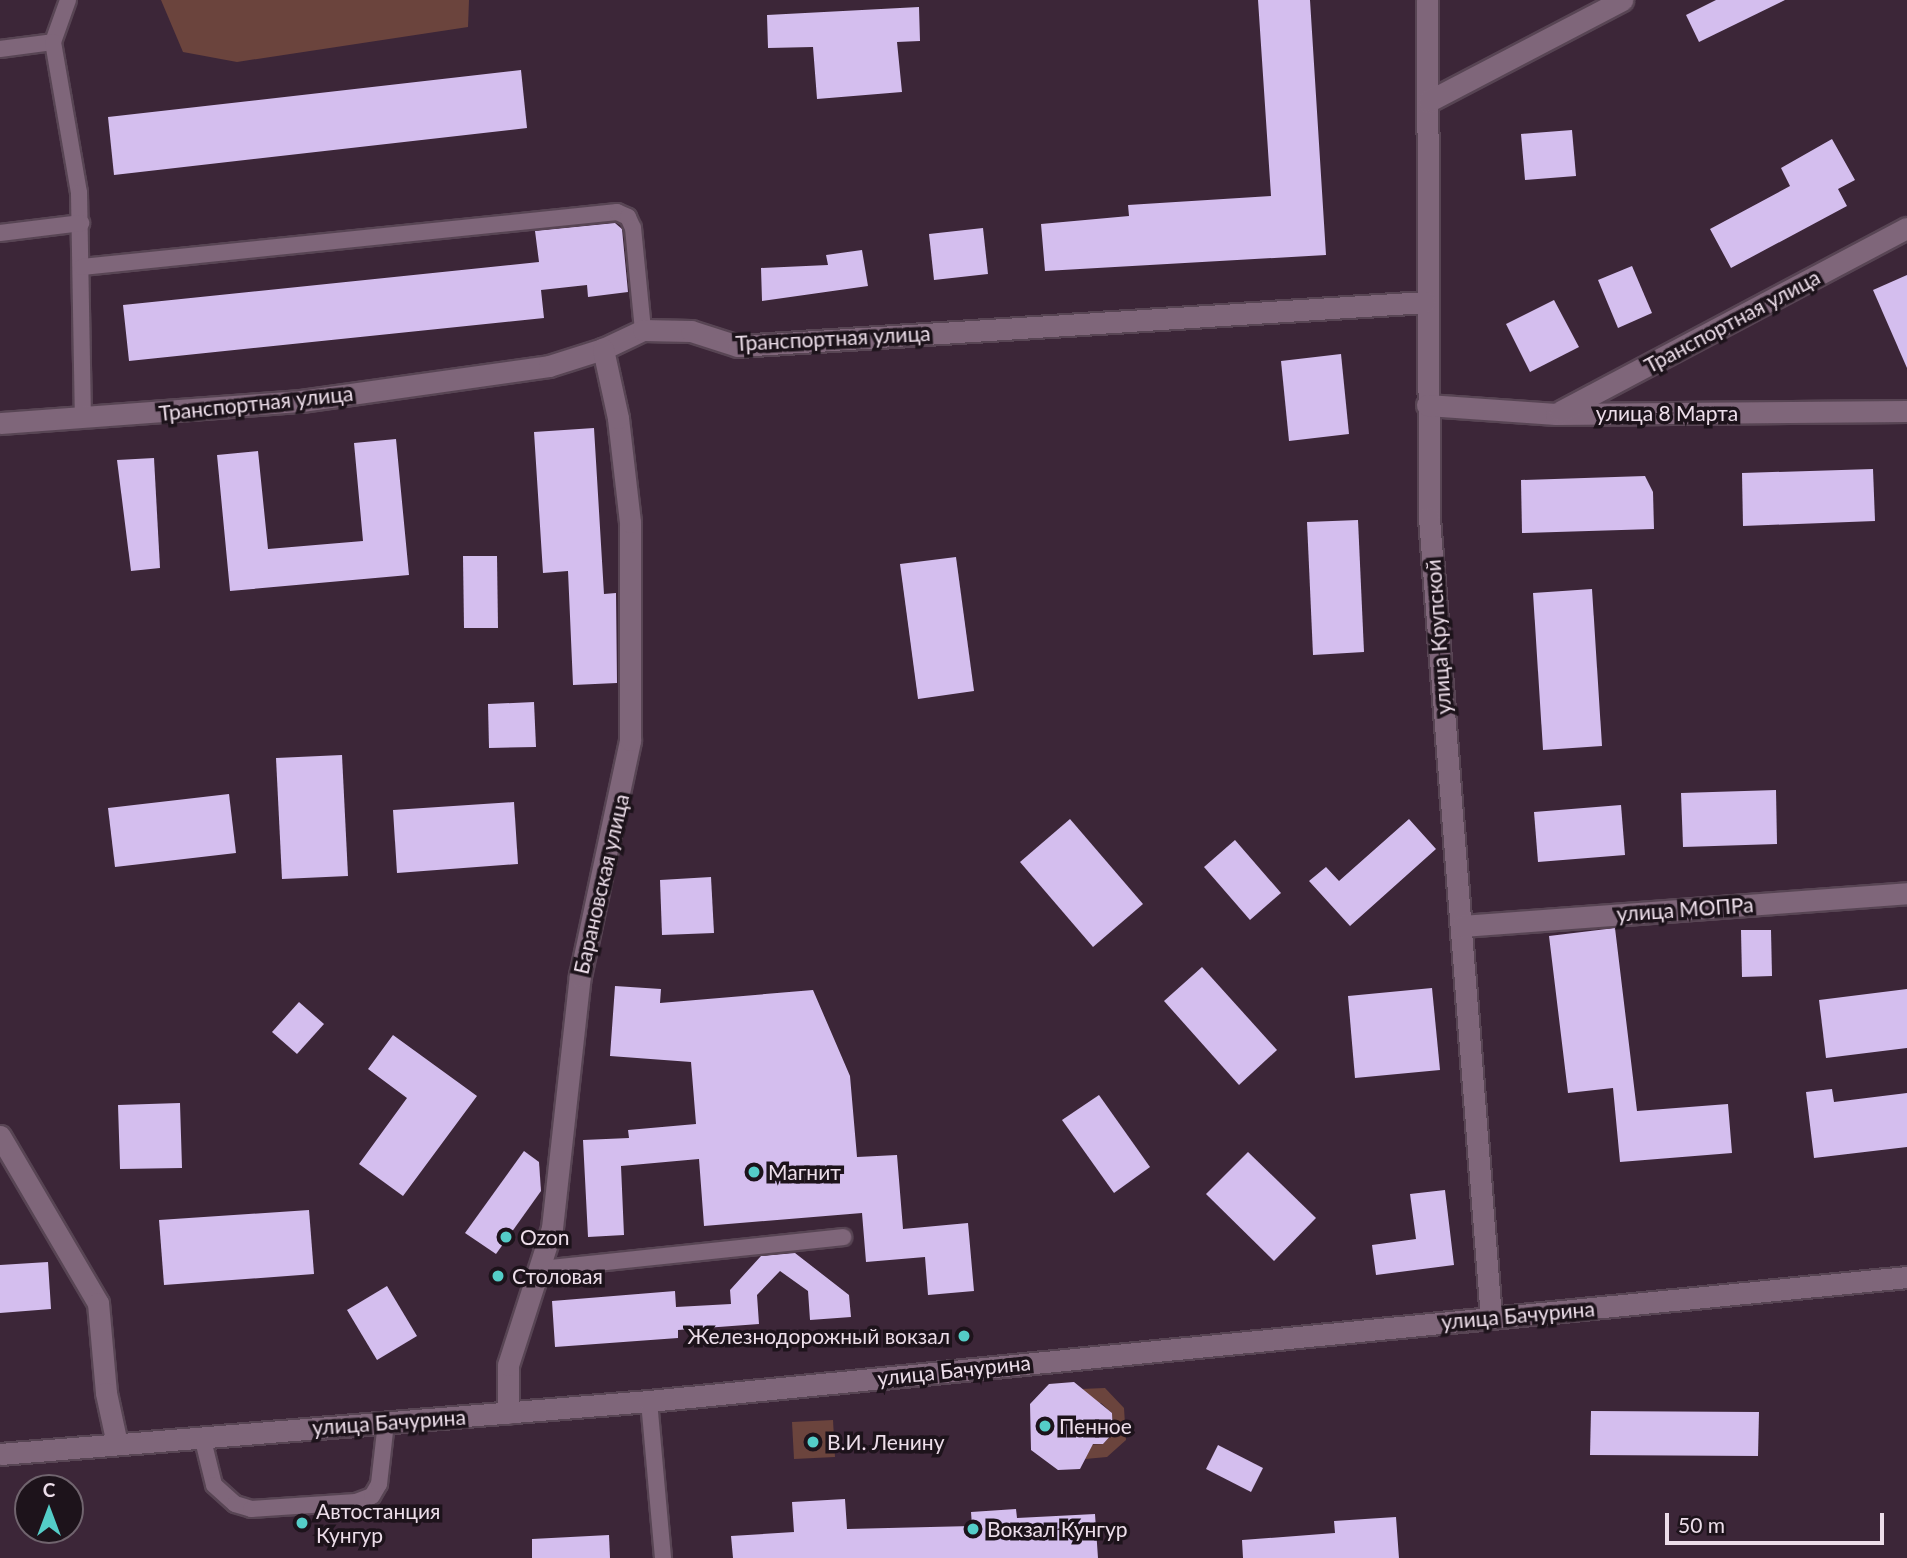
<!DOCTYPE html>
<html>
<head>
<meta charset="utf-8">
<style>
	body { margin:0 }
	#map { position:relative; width:1907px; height:1558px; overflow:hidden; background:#3c2638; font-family:Lato,sans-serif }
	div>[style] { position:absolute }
	.green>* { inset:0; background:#6b443d }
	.building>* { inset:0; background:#d4beee }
	.roads { filter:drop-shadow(2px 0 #584554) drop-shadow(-2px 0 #584554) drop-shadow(0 2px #584554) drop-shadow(0 -2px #584554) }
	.lane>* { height:16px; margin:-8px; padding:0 8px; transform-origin:8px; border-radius:8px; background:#7f667a }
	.street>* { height:21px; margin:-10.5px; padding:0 10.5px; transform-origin:10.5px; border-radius:10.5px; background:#7f667a }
	.secondary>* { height:21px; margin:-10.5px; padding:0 10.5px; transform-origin:10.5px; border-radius:10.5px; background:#7f667a }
	.dots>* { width:19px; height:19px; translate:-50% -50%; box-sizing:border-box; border:4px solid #1d131b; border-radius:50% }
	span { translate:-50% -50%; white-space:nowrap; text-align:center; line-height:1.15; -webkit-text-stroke:7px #1d131b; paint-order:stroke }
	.street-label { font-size:21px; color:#eddeea }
	.poi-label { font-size:21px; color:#eddeea }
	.left { translate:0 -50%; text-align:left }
	.right { translate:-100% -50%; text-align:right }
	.north { position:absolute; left:14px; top:1474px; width:70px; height:70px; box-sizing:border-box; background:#1d131b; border:2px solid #70646e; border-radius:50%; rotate:0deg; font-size:19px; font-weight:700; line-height:28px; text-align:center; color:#eddeea }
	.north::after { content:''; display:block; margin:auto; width:24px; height:32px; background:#54cdc8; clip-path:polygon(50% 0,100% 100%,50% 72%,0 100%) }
	.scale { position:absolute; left:1665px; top:1513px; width:219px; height:32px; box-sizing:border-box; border:4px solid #eddeea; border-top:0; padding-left:9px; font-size:21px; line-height:24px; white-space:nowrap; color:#eddeea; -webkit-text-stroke:5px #1d131b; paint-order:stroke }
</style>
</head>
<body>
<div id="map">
	<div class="green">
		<div style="clip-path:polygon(161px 0,469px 0,468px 27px,237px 62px,183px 52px)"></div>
		<div style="clip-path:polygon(evenodd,1105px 1388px,1124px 1408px,1126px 1440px,1107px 1457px,1085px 1459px,1062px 1441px,1061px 1410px,1081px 1389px,1105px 1388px,1080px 1403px,1101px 1403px,1112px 1413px,1113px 1433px,1103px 1444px,1082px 1445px,1071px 1435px,1070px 1416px,1080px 1403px)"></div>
		<div style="clip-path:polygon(833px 1420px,835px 1457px,794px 1459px,792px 1422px)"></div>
	</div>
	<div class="building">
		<div style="clip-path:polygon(1258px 0,1310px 0,1326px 255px,1045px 271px,1041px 224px,1129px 216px,1128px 205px,1271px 196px)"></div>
		<div style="clip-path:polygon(1716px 0,1785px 0,1699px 42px,1686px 15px)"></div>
		<div style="clip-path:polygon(919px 7px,920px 41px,897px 42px,902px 92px,817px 99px,813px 47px,768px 48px,767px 15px)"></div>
		<div style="clip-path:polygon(521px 70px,527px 128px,114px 175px,108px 117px)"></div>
		<div style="clip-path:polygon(1572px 130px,1576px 176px,1525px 180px,1521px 134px)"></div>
		<div style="clip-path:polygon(1832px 139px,1855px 180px,1838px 189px,1847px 206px,1731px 268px,1710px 229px,1790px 186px,1781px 168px)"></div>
		<div style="clip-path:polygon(615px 223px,622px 229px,628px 292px,588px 297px,587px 285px,541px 290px,544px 318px,129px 361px,123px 305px,539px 262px,535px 231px)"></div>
		<div style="clip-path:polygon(983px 228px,988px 274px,934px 280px,929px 234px)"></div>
		<div style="clip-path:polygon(862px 250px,868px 286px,762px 301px,761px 268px,828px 265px,826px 255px)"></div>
		<div style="clip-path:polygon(1632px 266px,1652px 313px,1618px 328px,1598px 280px)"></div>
		<div style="clip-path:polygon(1907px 275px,1907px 368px,1873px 290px)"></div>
		<div style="clip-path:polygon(1554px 300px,1579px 347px,1530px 372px,1506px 324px)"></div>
		<div style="clip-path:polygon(1341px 354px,1349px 434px,1289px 441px,1281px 361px)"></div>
		<div style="clip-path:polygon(594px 428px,604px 594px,616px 593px,617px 683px,573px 685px,568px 571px,543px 573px,534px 432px)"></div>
		<div style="clip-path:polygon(396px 439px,409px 575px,230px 591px,217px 455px,258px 451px,268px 549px,363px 541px,354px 443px)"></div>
		<div style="clip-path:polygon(154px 458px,160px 568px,131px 571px,117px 460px)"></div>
		<div style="clip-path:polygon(1873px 469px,1875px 521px,1743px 526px,1742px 473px)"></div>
		<div style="clip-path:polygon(1645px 476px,1653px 492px,1654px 529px,1522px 533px,1521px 480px)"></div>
		<div style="clip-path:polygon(1358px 520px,1364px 652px,1313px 655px,1307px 522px)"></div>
		<div style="clip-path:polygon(463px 556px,497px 556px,498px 628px,464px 628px)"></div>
		<div style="clip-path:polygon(956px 557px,974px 691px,918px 699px,900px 564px)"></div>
		<div style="clip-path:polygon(1592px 589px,1602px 746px,1543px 750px,1533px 593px)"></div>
		<div style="clip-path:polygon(534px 702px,536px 747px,489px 748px,488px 704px)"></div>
		<div style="clip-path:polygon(342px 755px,348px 876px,282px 879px,276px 758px)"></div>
		<div style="clip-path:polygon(1776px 790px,1777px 844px,1683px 847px,1681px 793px)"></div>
		<div style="clip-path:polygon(229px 794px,236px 853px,115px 867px,108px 808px)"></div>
		<div style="clip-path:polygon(514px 802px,518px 864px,397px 873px,393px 810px)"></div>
		<div style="clip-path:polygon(1621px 805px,1625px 855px,1538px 862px,1534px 812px)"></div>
		<div style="clip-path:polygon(1070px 819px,1143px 904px,1093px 947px,1020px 862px)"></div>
		<div style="clip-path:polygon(1409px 819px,1436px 849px,1350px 926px,1309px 881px,1326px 867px,1339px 881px)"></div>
		<div style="clip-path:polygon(1235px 840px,1281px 893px,1250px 920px,1204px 867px)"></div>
		<div style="clip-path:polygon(711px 877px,714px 933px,662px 935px,660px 880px)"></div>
		<div style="clip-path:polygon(1615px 928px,1637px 1111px,1728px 1104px,1732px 1153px,1620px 1162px,1613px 1088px,1568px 1093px,1549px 936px)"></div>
		<div style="clip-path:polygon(1741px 930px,1771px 930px,1772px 976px,1742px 977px)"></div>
		<div style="clip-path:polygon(1202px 967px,1277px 1050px,1239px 1085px,1164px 1001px)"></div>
		<div style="clip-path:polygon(615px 986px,661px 989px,660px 1003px,813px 990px,850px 1076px,857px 1157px,897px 1155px,903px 1229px,968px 1223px,974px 1291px,928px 1295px,925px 1257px,866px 1262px,862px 1213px,704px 1226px,699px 1159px,621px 1166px,624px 1235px,588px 1237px,583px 1140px,629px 1138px,628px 1130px,696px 1124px,691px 1062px,610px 1056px)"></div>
		<div style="clip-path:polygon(1432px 988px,1440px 1070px,1355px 1078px,1348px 996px)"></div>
		<div style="clip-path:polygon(1907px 989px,1907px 1048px,1826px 1058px,1819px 1000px)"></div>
		<div style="clip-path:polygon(299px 1002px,324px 1024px,297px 1054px,272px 1032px)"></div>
		<div style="clip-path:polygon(393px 1035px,477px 1096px,403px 1196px,359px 1164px,407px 1098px,368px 1069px)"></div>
		<div style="clip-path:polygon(1832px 1089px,1834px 1102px,1907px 1093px,1907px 1147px,1814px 1158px,1806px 1092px)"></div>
		<div style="clip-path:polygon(1099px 1095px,1150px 1167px,1114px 1193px,1062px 1120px)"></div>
		<div style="clip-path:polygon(180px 1103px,182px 1168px,120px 1169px,118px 1105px)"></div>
		<div style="clip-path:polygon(524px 1151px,539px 1162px,541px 1191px,496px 1254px,465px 1233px)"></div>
		<div style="clip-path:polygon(1248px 1152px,1316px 1218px,1274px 1261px,1206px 1194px)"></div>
		<div style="clip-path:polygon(1445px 1190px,1454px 1265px,1376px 1275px,1372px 1245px,1416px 1239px,1410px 1194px)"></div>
		<div style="clip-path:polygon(309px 1210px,314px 1274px,164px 1285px,159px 1220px)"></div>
		<div style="clip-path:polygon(795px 1253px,849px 1295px,851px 1317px,810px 1320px,808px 1291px,780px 1271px,757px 1295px,759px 1324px,678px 1330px,678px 1338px,555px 1347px,552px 1301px,675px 1291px,676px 1307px,731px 1304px,730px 1290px,761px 1256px)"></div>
		<div style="clip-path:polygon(48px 1262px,51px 1309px,0 1313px,0 1265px)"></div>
		<div style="clip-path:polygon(387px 1286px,417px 1336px,377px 1360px,347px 1310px)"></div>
		<div style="clip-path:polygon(1074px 1382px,1112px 1413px,1113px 1433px,1103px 1444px,1093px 1444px,1080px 1469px,1058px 1470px,1031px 1450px,1030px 1404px,1049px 1384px)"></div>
		<div style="clip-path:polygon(1591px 1411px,1759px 1412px,1758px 1456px,1590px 1455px)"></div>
		<div style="clip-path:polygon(1218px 1445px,1263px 1468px,1251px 1492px,1206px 1469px)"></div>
		<div style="clip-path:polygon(845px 1499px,847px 1529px,972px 1526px,971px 1512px,1016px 1509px,1017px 1518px,1095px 1514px,1098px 1558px,733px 1558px,731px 1536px,794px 1532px,792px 1502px)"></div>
		<div style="clip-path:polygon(1396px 1517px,1399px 1558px,1243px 1558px,1242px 1540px,1335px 1533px,1334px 1521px)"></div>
		<div style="clip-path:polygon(609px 1535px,610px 1558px,532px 1558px,532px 1539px)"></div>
	</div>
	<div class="roads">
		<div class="lane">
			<div style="left:53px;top:42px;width:45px;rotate:-70.3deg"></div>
			<div style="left:0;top:49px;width:53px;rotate:-7.5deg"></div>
			<div style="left:53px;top:42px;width:153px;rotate:80.2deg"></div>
			<div style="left:79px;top:193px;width:222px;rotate:89deg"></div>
			<div style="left:0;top:233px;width:82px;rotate:-7deg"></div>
			<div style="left:82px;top:267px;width:538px;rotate:-5.87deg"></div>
			<div style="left:617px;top:212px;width:12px;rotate:24deg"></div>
			<div style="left:628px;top:217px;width:12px;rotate:66deg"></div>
			<div style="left:633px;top:228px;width:102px;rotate:84.4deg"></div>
			<div style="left:540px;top:1269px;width:305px;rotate:-6deg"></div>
			<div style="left:649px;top:1401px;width:158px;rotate:84.9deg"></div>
			<div style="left:202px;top:1436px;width:50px;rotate:76.2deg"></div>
			<div style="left:214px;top:1485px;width:28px;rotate:42deg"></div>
			<div style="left:235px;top:1504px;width:17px;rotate:17deg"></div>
			<div style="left:251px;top:1509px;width:105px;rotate:-3.8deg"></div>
			<div style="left:356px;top:1502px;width:17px;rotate:-21deg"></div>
			<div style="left:372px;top:1496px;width:14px;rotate:-60deg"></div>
			<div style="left:379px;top:1484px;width:61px;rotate:-83.5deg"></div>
		</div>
		<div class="street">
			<div style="left:1427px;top:0;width:518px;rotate:89.78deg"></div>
			<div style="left:1429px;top:518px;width:802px;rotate:85.57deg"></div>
			<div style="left:1429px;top:101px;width:218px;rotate:-27.6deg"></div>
			<div style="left:1427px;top:405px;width:129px;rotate:4deg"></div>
			<div style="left:1556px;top:414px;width:351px;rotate:-0.5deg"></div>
			<div style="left:1561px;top:411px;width:391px;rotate:-27.9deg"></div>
			<div style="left:0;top:423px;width:302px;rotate:-4.2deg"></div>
			<div style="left:301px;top:401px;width:250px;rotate:-8deg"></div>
			<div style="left:549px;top:366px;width:57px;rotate:-17.5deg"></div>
			<div style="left:603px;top:349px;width:44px;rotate:-25.4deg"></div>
			<div style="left:643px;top:330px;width:48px;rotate:1.2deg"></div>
			<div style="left:691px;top:331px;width:49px;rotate:17.7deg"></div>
			<div style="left:738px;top:346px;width:688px;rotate:-3.66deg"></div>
			<div style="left:1462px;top:926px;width:446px;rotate:-4.2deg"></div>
			<div style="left:0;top:1136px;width:194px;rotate:59.6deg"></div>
			<div style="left:98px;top:1303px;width:90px;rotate:84.9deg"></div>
			<div style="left:106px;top:1393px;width:52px;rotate:77.8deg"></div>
			<div style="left:508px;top:1413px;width:48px;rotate:-90deg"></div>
			<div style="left:508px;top:1365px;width:144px;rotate:-72.2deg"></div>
			<div style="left:552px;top:1228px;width:254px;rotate:-83.7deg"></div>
			<div style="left:580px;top:976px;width:241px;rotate:-78deg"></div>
			<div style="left:630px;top:740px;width:218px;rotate:-90deg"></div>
			<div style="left:630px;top:522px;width:105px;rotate:-96.6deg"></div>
			<div style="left:618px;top:418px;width:71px;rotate:-102.3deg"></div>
		</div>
		<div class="secondary">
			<div style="left:0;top:1454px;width:651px;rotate:-4.67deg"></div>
			<div style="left:649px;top:1401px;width:1264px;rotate:-5.63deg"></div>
		</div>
	</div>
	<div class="dots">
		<div style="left:754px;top:1172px;background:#54cdc8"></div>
		<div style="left:506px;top:1237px;background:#54cdc8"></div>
		<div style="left:498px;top:1276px;background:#54cdc8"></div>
		<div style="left:964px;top:1336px;background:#54cdc8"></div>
		<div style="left:1045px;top:1426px;background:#54cdc8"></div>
		<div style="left:813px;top:1442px;background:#54cdc8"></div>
		<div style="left:302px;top:1523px;background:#54cdc8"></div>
		<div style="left:973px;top:1529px;background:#54cdc8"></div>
	</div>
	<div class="street-label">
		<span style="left:1732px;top:321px;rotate:-28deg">Транспортная улица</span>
		<span style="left:833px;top:338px;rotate:-3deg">Транспортная улица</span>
		<span style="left:256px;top:403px;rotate:-6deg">Транспортная улица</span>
		<span style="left:1667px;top:413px">улица 8 Марта</span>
		<span style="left:1438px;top:637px;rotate:-94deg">улица Крупской</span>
		<span style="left:601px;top:884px;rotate:-77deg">Барановская улица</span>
		<span style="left:1685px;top:909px;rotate:-4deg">улица МОПРа</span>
		<span style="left:1518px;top:1315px;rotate:-5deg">улица Бачурина</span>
		<span style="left:954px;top:1370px;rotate:-6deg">улица Бачурина</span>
		<span style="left:389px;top:1422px;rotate:-4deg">улица Бачурина</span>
	</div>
	<div class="poi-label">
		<span class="left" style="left:768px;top:1172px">Магнит</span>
		<span class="left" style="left:520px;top:1237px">Ozon</span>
		<span class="left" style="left:512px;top:1276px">Столовая</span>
		<span class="right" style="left:950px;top:1336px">Железнодорожный вокзал</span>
		<span class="left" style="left:1059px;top:1426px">Пенное</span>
		<span class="left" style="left:827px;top:1442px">В.И. Ленину</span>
		<span class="left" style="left:316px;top:1523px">Автостанция<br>Кунгур</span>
		<span class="left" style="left:987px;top:1529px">Вокзал Кунгур</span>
	</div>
	<div class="north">С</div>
	<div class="scale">50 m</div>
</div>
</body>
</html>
